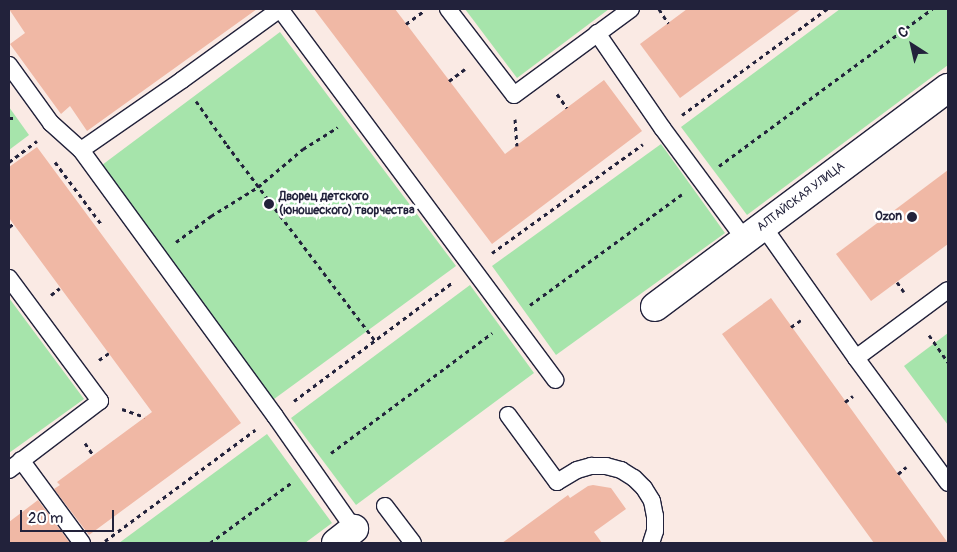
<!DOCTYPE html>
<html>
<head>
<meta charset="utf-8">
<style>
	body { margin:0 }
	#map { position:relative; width:957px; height:552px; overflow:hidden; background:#faeae4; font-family:Pangolin,sans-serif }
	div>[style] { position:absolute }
	.green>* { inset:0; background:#a6e4ab }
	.building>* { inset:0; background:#f0b8a5 }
	.path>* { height:3px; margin-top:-1.5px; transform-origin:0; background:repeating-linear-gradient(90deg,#22223b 0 4px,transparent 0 8px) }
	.roads { filter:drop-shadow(1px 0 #22223b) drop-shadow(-1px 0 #22223b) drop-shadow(0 1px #22223b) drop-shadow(0 -1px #22223b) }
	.service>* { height:16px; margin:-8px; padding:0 8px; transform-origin:8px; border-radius:8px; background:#fff }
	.minor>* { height:28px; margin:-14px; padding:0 14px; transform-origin:14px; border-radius:14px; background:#fff }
	.dots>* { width:14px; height:14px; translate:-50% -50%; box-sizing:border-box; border:2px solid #fff; border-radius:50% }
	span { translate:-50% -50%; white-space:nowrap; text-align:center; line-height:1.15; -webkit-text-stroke:5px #fff; paint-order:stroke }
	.poi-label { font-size:12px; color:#22223b; font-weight:700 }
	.left { translate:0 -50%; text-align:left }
	.right { translate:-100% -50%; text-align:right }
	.street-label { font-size:12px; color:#22223b }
	.frame { position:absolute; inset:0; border:10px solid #22223b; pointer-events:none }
	.north { position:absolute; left:887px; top:20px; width:50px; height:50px; -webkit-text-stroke:4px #fff; paint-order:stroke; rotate:325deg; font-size:14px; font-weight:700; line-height:20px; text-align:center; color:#22223b }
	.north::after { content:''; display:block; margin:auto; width:18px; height:22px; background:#22223b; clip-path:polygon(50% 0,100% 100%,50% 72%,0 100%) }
	.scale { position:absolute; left:20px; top:510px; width:94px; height:22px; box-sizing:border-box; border:2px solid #22223b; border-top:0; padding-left:6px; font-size:15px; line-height:18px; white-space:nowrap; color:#22223b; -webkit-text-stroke:4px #fff; paint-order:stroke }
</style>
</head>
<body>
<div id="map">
	<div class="green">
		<div style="clip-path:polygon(465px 9px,609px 9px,517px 78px)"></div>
		<div style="clip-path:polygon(840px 9px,948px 9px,948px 65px,747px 215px,681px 127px)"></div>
		<div style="clip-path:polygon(280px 32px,456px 266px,270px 402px,98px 168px)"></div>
		<div style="clip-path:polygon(9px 107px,29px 135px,9px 150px)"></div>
		<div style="clip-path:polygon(661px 144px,725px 233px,556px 355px,492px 266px)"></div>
		<div style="clip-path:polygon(470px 285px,534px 373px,356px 505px,291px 418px)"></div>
		<div style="clip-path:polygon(9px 298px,84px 399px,9px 453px)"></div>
		<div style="clip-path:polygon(948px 333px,948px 425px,904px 366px)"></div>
		<div style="clip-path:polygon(267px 434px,332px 523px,305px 543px,119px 543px)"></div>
	</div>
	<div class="building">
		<div style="clip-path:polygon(9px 9px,257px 9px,87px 131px,70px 106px,61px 114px,10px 44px,25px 33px)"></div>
		<div style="clip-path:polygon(314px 9px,395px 9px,505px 154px,604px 80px,642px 131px,492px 244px)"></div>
		<div style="clip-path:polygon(687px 9px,801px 9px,680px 98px,640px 44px)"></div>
		<div style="clip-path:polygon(37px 147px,241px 423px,89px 535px,54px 489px,60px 485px,57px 482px,152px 412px,9px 218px,9px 167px)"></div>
		<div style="clip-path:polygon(948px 170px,948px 244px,871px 301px,836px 254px)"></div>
		<div style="clip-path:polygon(771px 298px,898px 474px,948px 543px,874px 543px,722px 334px)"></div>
		<div style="clip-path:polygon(593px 485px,611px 488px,626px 509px,594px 532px,602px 543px,502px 543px,568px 495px,570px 498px,588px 486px)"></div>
		<div style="clip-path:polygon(38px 500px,70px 543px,9px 543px,9px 522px)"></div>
	</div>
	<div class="path">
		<div style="left:659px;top:9px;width:17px;rotate:57deg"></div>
		<div style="left:406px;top:24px;width:22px;rotate:-36deg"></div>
		<div style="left:449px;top:81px;width:20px;rotate:-37deg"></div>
		<div style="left:557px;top:94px;width:17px;rotate:54deg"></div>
		<div style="left:196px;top:101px;width:54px;rotate:54.8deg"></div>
		<div style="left:227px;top:145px;width:246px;rotate:52.9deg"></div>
		<div style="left:682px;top:115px;width:180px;rotate:-36.2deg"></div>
		<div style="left:9px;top:118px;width:7px"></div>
		<div style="left:515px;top:119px;width:27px;rotate:86deg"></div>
		<div style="left:9px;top:162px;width:35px;rotate:-37deg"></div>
		<div style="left:55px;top:162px;width:79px;rotate:53.3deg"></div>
		<div style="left:719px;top:166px;width:265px;rotate:-36.4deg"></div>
		<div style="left:9px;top:227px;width:5px;rotate:-37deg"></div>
		<div style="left:176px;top:242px;width:44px;rotate:-36.6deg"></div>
		<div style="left:211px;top:216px;width:55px;rotate:-31.7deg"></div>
		<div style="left:258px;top:187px;width:59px;rotate:-40.2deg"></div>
		<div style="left:303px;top:149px;width:41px;rotate:-32.2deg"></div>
		<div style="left:492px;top:253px;width:186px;rotate:-35.8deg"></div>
		<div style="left:897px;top:282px;width:12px;rotate:55deg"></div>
		<div style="left:51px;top:295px;width:11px;rotate:-38deg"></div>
		<div style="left:530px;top:305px;width:188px;rotate:-36.1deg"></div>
		<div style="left:791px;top:327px;width:12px;rotate:-35deg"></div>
		<div style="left:929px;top:335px;width:33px;rotate:55deg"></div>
		<div style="left:99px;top:360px;width:12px;rotate:-35deg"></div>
		<div style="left:294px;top:401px;width:199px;rotate:-36.8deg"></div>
		<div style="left:845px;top:402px;width:10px;rotate:-37deg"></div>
		<div style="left:122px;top:409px;width:24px;rotate:19deg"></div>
		<div style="left:85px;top:443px;width:14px;rotate:56deg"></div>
		<div style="left:331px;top:453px;width:201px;rotate:-36.7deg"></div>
		<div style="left:898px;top:474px;width:11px;rotate:-41deg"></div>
		<div style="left:105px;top:541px;width:187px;rotate:-36.5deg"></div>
		<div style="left:210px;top:543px;width:102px;rotate:-36.6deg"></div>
	</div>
	<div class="roads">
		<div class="service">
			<div style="left:280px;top:9px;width:462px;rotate:53.4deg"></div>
			<div style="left:448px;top:9px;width:108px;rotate:52.5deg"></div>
			<div style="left:514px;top:95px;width:145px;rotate:-36.3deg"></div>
			<div style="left:597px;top:33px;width:116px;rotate:55.5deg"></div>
			<div style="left:663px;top:129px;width:138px;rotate:53.5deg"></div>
			<div style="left:9px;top:65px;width:72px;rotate:54.1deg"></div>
			<div style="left:51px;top:123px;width:40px;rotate:42deg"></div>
			<div style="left:81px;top:150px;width:329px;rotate:53.9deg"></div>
			<div style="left:275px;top:416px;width:138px;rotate:55deg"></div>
			<div style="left:81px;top:150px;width:123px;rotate:-34.7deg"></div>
			<div style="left:182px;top:80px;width:121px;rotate:-35.9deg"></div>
			<div style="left:763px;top:226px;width:161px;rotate:54.8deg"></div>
			<div style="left:856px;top:358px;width:114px;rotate:-36.5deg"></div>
			<div style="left:9px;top:278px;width:153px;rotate:53.5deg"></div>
			<div style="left:100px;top:401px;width:114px;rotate:142.8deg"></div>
			<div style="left:856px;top:358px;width:155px;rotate:53.6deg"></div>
			<div style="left:508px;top:415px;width:83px;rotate:53.8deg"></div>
			<div style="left:557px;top:482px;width:23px;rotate:-31deg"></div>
			<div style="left:577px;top:470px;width:15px;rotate:-16deg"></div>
			<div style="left:591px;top:466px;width:15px"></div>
			<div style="left:606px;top:466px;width:16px;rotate:15deg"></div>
			<div style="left:621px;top:470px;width:15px;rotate:32deg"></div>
			<div style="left:634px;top:478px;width:14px;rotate:45deg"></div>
			<div style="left:644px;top:488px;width:15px;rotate:58deg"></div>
			<div style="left:652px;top:501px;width:15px;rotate:79deg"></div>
			<div style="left:655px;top:516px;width:15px;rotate:90deg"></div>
			<div style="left:655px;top:531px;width:13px;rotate:108deg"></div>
			<div style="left:21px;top:460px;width:103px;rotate:53.7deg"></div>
			<div style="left:385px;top:506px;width:46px;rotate:52.9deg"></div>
		</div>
		<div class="minor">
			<div style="left:655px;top:307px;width:366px;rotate:-36.8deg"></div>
			<div style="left:336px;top:543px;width:23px;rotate:-38deg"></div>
		</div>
	</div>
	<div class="dots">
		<div style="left:269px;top:204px;background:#22223b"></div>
		<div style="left:912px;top:217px;background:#22223b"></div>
	</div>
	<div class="poi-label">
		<span class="left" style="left:279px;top:204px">Дворец детского<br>(юношеского) творчества</span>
		<span class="right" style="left:902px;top:217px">Ozon</span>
	</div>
	<div class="street-label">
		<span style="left:801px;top:197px;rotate:-37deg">АЛТАЙСКАЯ УЛИЦА</span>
	</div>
	<div class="frame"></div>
	<div class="north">С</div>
	<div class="scale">20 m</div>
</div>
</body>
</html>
